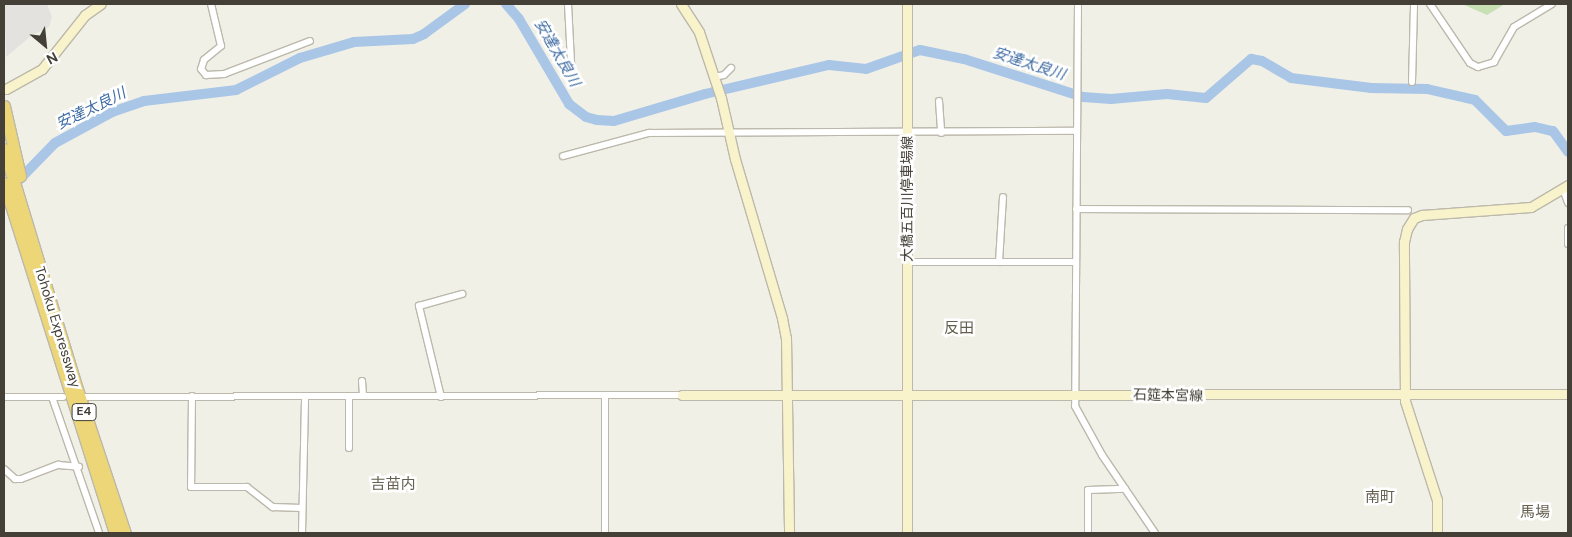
<!DOCTYPE html>
<html>
<head>
<meta charset="utf-8">
<style>
	body { margin:0 }
	#map { position:relative; width:1572px; height:537px; overflow:hidden; background:#f1f0e7; font-family:"DM Sans","Noto Sans JP",sans-serif }
	div>[style] { position:absolute }
	.green>* { inset:0; background:#c7e1b5 }
	.parking>* { inset:0; background:#e3e2df }
	.river>* { height:10px; margin:-5px; padding:0 5px; transform-origin:5px; border-radius:5px; background:#aac6e7 }
	.roads { filter:drop-shadow(1px 0 #bcb8ab) drop-shadow(-1px 0 #bcb8ab) drop-shadow(0 1px #bcb8ab) drop-shadow(0 -1px #bcb8ab) }
	.street>* { height:6px; margin:-3px; padding:0 3px; transform-origin:3px; border-radius:3px; background:#fff }
	.secondary>* { height:9px; margin:-4.5px; padding:0 4.5px; transform-origin:4.5px; border-radius:4.5px; background:#f8f3cb }
	.highway>* { height:11px; margin:-5.5px; padding:0 5.5px; transform-origin:5.5px; border-radius:5.5px; background:#ecd677 }
	span { translate:-50% -50%; white-space:nowrap; text-align:center; line-height:1.15; -webkit-text-stroke:5px #fff; paint-order:stroke }
	.shield-label span { padding:1px 4px; background:#fff; border:1px solid; border-radius:4px; -webkit-text-stroke-width:0 }
	.shield-label { font-size:12px; color:#444037; font-weight:700 }
	.street-label { font-size:14px; color:#444037 }
	.water-label { font-size:15px; color:#3d6aa2; font-style:italic }
	.neighbourhood-label { font-size:15px; color:#655f4f }
	.frame { position:absolute; inset:0; border:5px solid #444037; pointer-events:none }
	.north { position:absolute; left:20px; top:20px; width:50px; height:50px; -webkit-text-stroke:4px #fff; paint-order:stroke; rotate:152deg; font-size:14px; font-weight:700; line-height:20px; text-align:center; color:#444037 }
	.north::after { content:''; display:block; margin:auto; width:18px; height:22px; background:#444037; clip-path:polygon(50% 0,100% 100%,50% 72%,0 100%) }
</style>
</head>
<body>
<div id="map">
	<div class="green">
		<div style="clip-path:polygon(1462px 4px,1505px 4px,1487px 15px)"></div>
	</div>
	<div class="parking">
		<div style="clip-path:polygon(4px 4px,47px 4px,52px 17px,49px 27px,31px 36px,6px 57px)"></div>
	</div>
	<div class="river">
		<div style="left:506px;top:4px;width:20px;rotate:49deg"></div>
		<div style="left:519px;top:19px;width:99px;rotate:59.5deg"></div>
		<div style="left:569px;top:104px;width:21px;rotate:37deg"></div>
		<div style="left:586px;top:117px;width:11px;rotate:15deg"></div>
		<div style="left:597px;top:120px;width:17px;rotate:3deg"></div>
		<div style="left:614px;top:121px;width:95px;rotate:-16.5deg"></div>
		<div style="left:705px;top:94px;width:127px;rotate:-13.2deg"></div>
		<div style="left:829px;top:65px;width:37px;rotate:6deg"></div>
		<div style="left:866px;top:69px;width:57px;rotate:-19.4deg"></div>
		<div style="left:920px;top:50px;width:45px;rotate:11.6deg"></div>
		<div style="left:964px;top:59px;width:125px;rotate:17.7deg"></div>
		<div style="left:1083px;top:97px;width:28px;rotate:4deg"></div>
		<div style="left:1111px;top:99px;width:56px;rotate:-5.1deg"></div>
		<div style="left:1167px;top:94px;width:39px;rotate:6deg"></div>
		<div style="left:1206px;top:98px;width:60px;rotate:-40.9deg"></div>
		<div style="left:1251px;top:59px;width:11px;rotate:10deg"></div>
		<div style="left:1262px;top:61px;width:34px;rotate:30deg"></div>
		<div style="left:1291px;top:78px;width:81px;rotate:7.1deg"></div>
		<div style="left:1371px;top:88px;width:56px;rotate:1deg"></div>
		<div style="left:1427px;top:89px;width:49px;rotate:12.9deg"></div>
		<div style="left:1475px;top:100px;width:44px;rotate:45deg"></div>
		<div style="left:1506px;top:131px;width:29px;rotate:-8deg"></div>
		<div style="left:1535px;top:127px;width:18px;rotate:13deg"></div>
		<div style="left:1553px;top:131px;width:26px;rotate:54deg"></div>
		<div style="left:17px;top:182px;width:54px;rotate:-45.7deg"></div>
		<div style="left:55px;top:143px;width:65px;rotate:-28.5deg"></div>
		<div style="left:112px;top:112px;width:34px;rotate:-19deg"></div>
		<div style="left:144px;top:101px;width:93px;rotate:-6.8deg"></div>
		<div style="left:236px;top:90px;width:72px;rotate:-26.6deg"></div>
		<div style="left:300px;top:58px;width:56px;rotate:-16.5deg"></div>
		<div style="left:354px;top:42px;width:59px;rotate:-2.9deg"></div>
		<div style="left:413px;top:39px;width:12px;rotate:-24deg"></div>
		<div style="left:424px;top:34px;width:51px;rotate:-36.2deg"></div>
	</div>
	<div class="roads">
		<div class="street">
			<div style="left:211px;top:4px;width:43px;rotate:76.6deg"></div>
			<div style="left:221px;top:46px;width:22px;rotate:141deg"></div>
			<div style="left:204px;top:60px;width:9px;rotate:108deg"></div>
			<div style="left:201px;top:69px;width:8px;rotate:50deg"></div>
			<div style="left:206px;top:75px;width:18px;rotate:-3deg"></div>
			<div style="left:224px;top:74px;width:92px;rotate:-21deg"></div>
			<div style="left:568px;top:4px;width:76px;rotate:87deg"></div>
			<div style="left:1078px;top:4px;width:402px;rotate:90.4deg"></div>
			<div style="left:1075px;top:406px;width:56px;rotate:61.1deg"></div>
			<div style="left:1102px;top:455px;width:94px;rotate:55.8deg"></div>
			<div style="left:1430px;top:4px;width:71px;rotate:55.9deg"></div>
			<div style="left:1470px;top:63px;width:9px;rotate:27deg"></div>
			<div style="left:1478px;top:67px;width:17px;rotate:-17deg"></div>
			<div style="left:1494px;top:62px;width:40px;rotate:-60.3deg"></div>
			<div style="left:1514px;top:27px;width:44px;rotate:-31.2deg"></div>
			<div style="left:713px;top:77px;width:11px;rotate:-10deg"></div>
			<div style="left:724px;top:75px;width:10px;rotate:-45deg"></div>
			<div style="left:1412px;top:82px;width:78px;rotate:-88.5deg"></div>
			<div style="left:939px;top:101px;width:32px;rotate:86deg"></div>
			<div style="left:563px;top:156px;width:89px;rotate:-15deg"></div>
			<div style="left:649px;top:133px;width:427px;rotate:-0.3deg"></div>
			<div style="left:1563px;top:189px;width:15px;rotate:70deg"></div>
			<div style="left:1076px;top:209px;width:332px;rotate:0.2deg"></div>
			<div style="left:1568px;top:228px;width:16px;rotate:90deg"></div>
			<div style="left:908px;top:262px;width:166px"></div>
			<div style="left:999px;top:262px;width:65px;rotate:-86.5deg"></div>
			<div style="left:362px;top:381px;width:15px;rotate:86deg"></div>
			<div style="left:192px;top:396px;width:91px;rotate:90.6deg"></div>
			<div style="left:191px;top:487px;width:56px"></div>
			<div style="left:247px;top:487px;width:33px;rotate:38deg"></div>
			<div style="left:273px;top:507px;width:29px;rotate:2deg"></div>
			<div style="left:349px;top:396px;width:52px;rotate:90deg"></div>
			<div style="left:4px;top:397px;width:59px"></div>
			<div style="left:52px;top:397px;width:144px;rotate:70.9deg"></div>
			<div style="left:86px;top:397px;width:596px;rotate:-0.19deg"></div>
			<div style="left:441px;top:397px;width:94px;rotate:-103.6deg"></div>
			<div style="left:419px;top:306px;width:45px;rotate:-15.6deg"></div>
			<div style="left:4px;top:469px;width:15px;rotate:42deg"></div>
			<div style="left:15px;top:479px;width:6px"></div>
			<div style="left:21px;top:479px;width:40px;rotate:-21deg"></div>
			<div style="left:58px;top:465px;width:21px;rotate:5deg"></div>
			<div style="left:302px;top:533px;width:137px;rotate:-88.7deg"></div>
			<div style="left:605px;top:533px;width:137px;rotate:-90deg"></div>
			<div style="left:1088px;top:533px;width:43px;rotate:-90deg"></div>
			<div style="left:1088px;top:490px;width:37px;rotate:-2deg"></div>
		</div>
		<div class="secondary">
			<div style="left:681px;top:4px;width:33px;rotate:57deg"></div>
			<div style="left:699px;top:32px;width:70px;rotate:71.6deg"></div>
			<div style="left:721px;top:98px;width:63px;rotate:77.1deg"></div>
			<div style="left:735px;top:159px;width:166px;rotate:73.5deg"></div>
			<div style="left:782px;top:318px;width:20px;rotate:79deg"></div>
			<div style="left:786px;top:338px;width:195px;rotate:89.1deg"></div>
			<div style="left:907px;top:4px;width:529px;rotate:90deg"></div>
			<div style="left:6px;top:89px;width:41px;rotate:-29.1deg"></div>
			<div style="left:42px;top:69px;width:69px;rotate:-51.5deg"></div>
			<div style="left:85px;top:15px;width:19px;rotate:-35deg"></div>
			<div style="left:682px;top:395px;width:886px;rotate:-0.06deg"></div>
			<div style="left:1437px;top:533px;width:33px;rotate:-90deg"></div>
			<div style="left:1437px;top:500px;width:104px;rotate:-107.9deg"></div>
			<div style="left:1405px;top:401px;width:159px;rotate:-90.4deg"></div>
			<div style="left:1404px;top:242px;width:13px;rotate:-77deg"></div>
			<div style="left:1407px;top:229px;width:13px;rotate:-58deg"></div>
			<div style="left:1414px;top:218px;width:9px;rotate:-21deg"></div>
			<div style="left:1422px;top:215px;width:109px;rotate:-4.2deg"></div>
			<div style="left:1531px;top:207px;width:43px;rotate:-30.7deg"></div>
		</div>
		<div class="highway">
			<div style="left:4px;top:106px;width:72px;rotate:77.1deg"></div>
			<div style="left:4px;top:149px;width:251px;rotate:73.1deg"></div>
			<div style="left:77px;top:389px;width:152px;rotate:71.6deg"></div>
			<div style="left:4px;top:183px;width:367px;rotate:72.4deg"></div>
		</div>
	</div>
	<div class="shield-label">
		<span style="left:84px;top:412px">E4</span>
	</div>
	<div class="street-label">
		<span style="left:907px;top:199px;rotate:-90deg">大橋五百川停車場線</span>
		<span style="left:58px;top:327px;rotate:73deg">Tohoku Expressway</span>
		<span style="left:1168px;top:395px;rotate:1deg">石筵本宮線</span>
	</div>
	<div class="water-label">
		<span style="left:557px;top:53px;rotate:60deg">安達太良川</span>
		<span style="left:1029px;top:64px;rotate:18deg">安達太良川</span>
		<span style="left:91px;top:109px;rotate:-26deg">安達太良川</span>
	</div>
	<div class="neighbourhood-label">
		<span style="left:959px;top:329px">反田</span>
		<span style="left:393px;top:485px">吉苗内</span>
		<span style="left:1380px;top:498px">南町</span>
		<span style="left:1535px;top:513px">馬場</span>
	</div>
	<div class="frame"></div>
	<div class="north">N</div>
</div>
</body>
</html>
